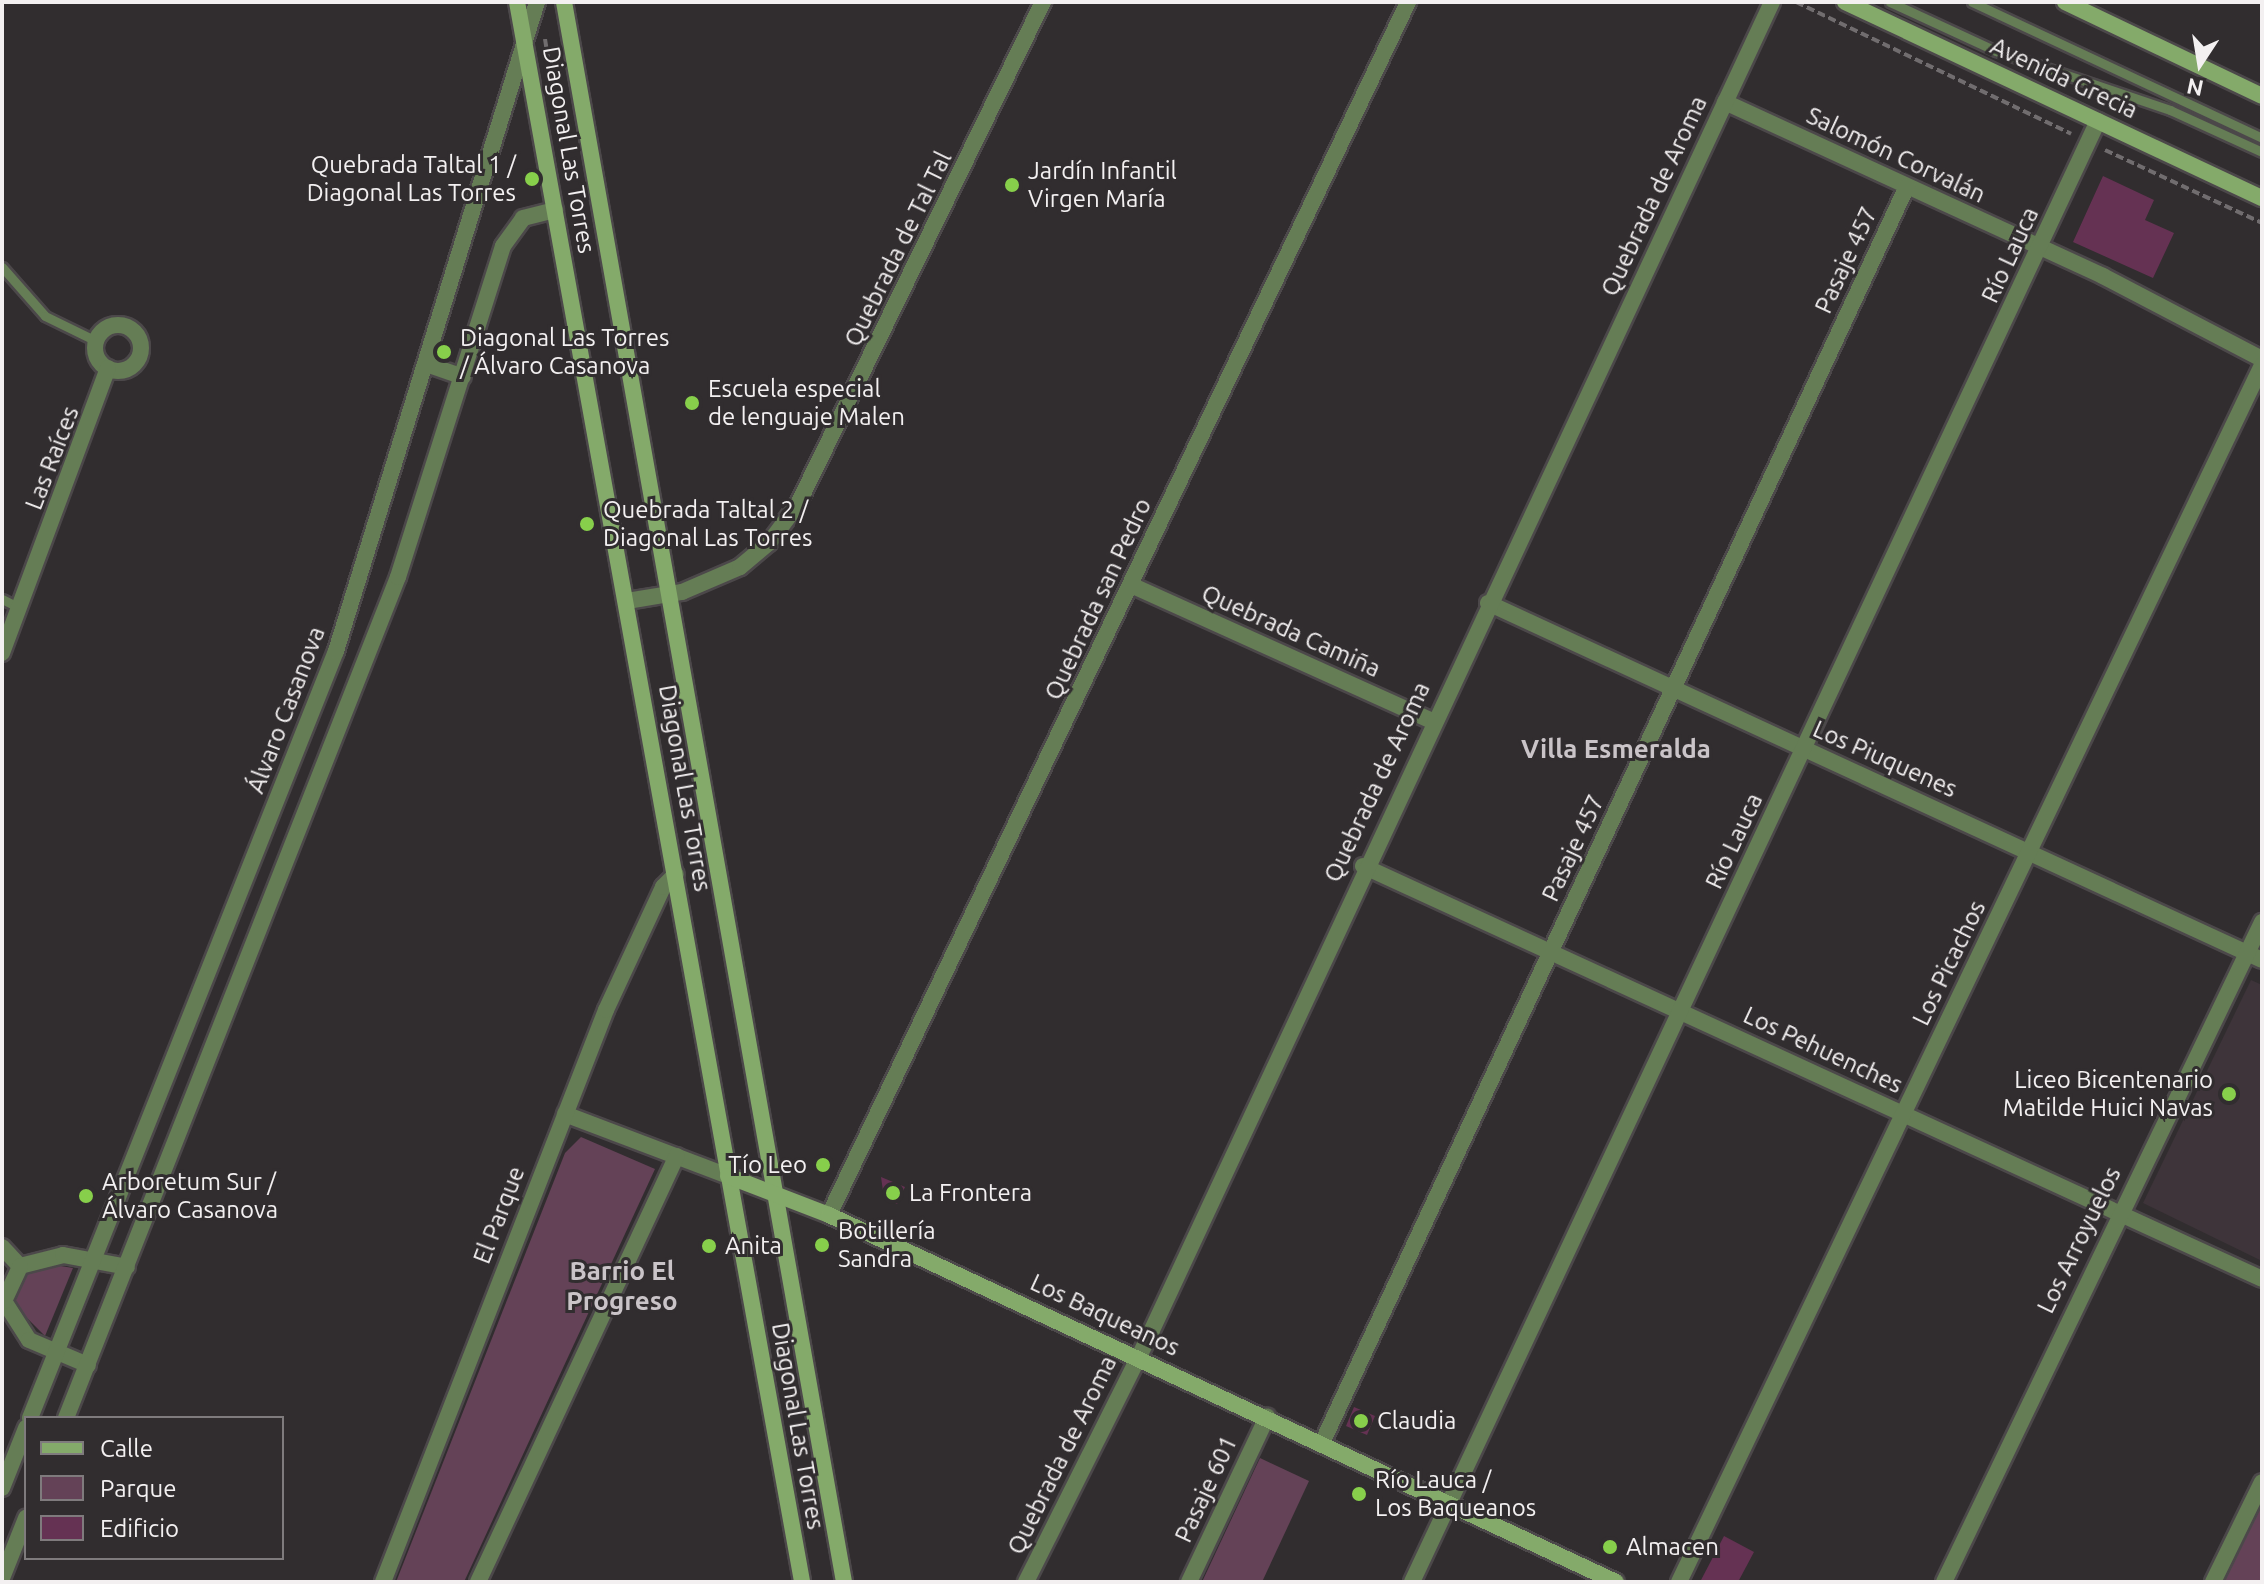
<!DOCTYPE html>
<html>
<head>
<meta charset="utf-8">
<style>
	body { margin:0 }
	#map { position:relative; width:2264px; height:1584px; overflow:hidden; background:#312d2f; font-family:Ubuntu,sans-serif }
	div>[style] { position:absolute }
	.built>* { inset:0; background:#3e343a }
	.green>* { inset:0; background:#644257 }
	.building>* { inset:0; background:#653253 }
	.path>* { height:4px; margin-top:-2px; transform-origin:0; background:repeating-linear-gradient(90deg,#716d6f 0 8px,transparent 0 12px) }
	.roads { filter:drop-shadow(2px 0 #4c484a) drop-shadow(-2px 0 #4c484a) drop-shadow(0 2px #4c484a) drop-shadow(0 -2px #4c484a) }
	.service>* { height:9px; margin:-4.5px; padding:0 4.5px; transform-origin:4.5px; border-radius:4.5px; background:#657d55 }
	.minor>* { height:16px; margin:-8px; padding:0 8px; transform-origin:8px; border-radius:8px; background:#657d55 }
	.minor>.ring { margin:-8px; padding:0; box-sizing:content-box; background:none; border:16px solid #657d55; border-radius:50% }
	.tertiary>* { height:16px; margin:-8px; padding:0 8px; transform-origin:8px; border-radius:8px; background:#657d55 }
	.secondary>* { height:16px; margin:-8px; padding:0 8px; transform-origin:8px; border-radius:8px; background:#84aa6a }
	.dots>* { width:22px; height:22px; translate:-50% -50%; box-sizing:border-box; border:4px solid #312d2f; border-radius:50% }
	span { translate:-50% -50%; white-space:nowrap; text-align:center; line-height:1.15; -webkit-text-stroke:6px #312d2f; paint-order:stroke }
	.street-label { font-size:24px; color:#f3f0f1 }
	.poi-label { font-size:24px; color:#f3f0f1 }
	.right { translate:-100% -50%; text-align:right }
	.left { translate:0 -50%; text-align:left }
	.neighbourhood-label { font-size:26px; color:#cac4c8; font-weight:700 }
	.frame { position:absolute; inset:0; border:4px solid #f3f0f1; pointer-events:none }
	.legend { position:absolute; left:24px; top:1416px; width:260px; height:144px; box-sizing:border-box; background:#312d2f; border:2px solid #7f7b7d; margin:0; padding:10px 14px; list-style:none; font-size:24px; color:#f3f0f1 }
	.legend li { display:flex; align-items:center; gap:16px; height:40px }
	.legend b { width:40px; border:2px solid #7f7b7d }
	.north { position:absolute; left:2160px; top:24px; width:80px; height:80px; -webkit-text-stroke:6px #312d2f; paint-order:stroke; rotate:192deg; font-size:22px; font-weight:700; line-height:32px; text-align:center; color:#f3f0f1 }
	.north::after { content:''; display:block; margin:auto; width:28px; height:36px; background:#f3f0f1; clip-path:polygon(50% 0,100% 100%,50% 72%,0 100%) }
</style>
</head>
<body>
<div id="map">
	<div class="built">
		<div style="clip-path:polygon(2251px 980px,2262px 985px,2262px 1261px,2143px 1203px)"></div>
	</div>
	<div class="green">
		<div style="clip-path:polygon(581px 1137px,655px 1169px,464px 1582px,396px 1582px,565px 1153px)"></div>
		<div style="clip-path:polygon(42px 1263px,73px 1268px,45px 1336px,11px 1302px,22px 1271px)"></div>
		<div style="clip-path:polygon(1260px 1458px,1309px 1481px,1262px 1582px,1202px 1582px)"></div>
		<div style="clip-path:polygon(2262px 1495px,2261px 1582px,2220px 1582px)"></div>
	</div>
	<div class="building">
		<div style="clip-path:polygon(2103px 176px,2154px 200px,2145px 220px,2174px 233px,2153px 278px,2073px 242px)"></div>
		<div style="clip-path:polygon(881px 1177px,905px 1187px,897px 1204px,884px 1198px)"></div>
		<div style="clip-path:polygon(1354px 1407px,1375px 1416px,1367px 1435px,1346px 1426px)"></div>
		<div style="clip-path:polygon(1724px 1536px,1754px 1552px,1738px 1582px,1700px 1582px)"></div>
	</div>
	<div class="path">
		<div style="left:1796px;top:2px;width:305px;rotate:25.6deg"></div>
		<div style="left:545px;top:39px;width:91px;rotate:81.2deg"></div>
		<div style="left:2105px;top:150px;width:173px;rotate:24.9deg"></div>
	</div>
	<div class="roads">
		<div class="service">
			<div style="left:1890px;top:2px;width:117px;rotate:24.8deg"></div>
			<div style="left:1996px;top:51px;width:184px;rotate:18.7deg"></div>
			<div style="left:2170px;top:110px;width:101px;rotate:24.5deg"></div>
			<div style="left:1972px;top:2px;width:320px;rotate:25.1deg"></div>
			<div style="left:2px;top:267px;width:65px;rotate:48.7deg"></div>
			<div style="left:45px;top:316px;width:57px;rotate:26.1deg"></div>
			<div style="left:2px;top:599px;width:20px;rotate:27deg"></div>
		</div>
		<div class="minor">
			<div style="left:1725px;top:102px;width:416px;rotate:24.7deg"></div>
			<div style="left:2103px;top:276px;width:179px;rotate:27.6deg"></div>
			<div class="ring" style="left:95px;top:325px;width:30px;height:30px"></div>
			<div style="left:1131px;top:585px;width:330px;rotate:24.3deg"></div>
			<div style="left:627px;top:601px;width:56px;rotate:-9.3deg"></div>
			<div style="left:682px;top:592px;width:63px;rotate:-23.3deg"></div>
			<div style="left:740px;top:567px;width:38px;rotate:-40deg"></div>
			<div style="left:769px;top:543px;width:49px;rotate:-53.4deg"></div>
			<div style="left:798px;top:504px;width:559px;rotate:-63.99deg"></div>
			<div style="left:1488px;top:603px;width:852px;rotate:24.76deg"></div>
			<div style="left:2px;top:653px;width:304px;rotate:-69.6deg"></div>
			<div style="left:1363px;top:866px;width:989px;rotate:24.67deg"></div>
			<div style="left:565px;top:1114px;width:174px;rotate:20.8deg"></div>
			<div style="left:829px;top:1215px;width:1344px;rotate:-64.48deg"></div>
			<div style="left:2px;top:1247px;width:26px;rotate:47deg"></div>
			<div style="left:20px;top:1266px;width:44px;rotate:-14.3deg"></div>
			<div style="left:63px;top:1255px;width:65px;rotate:10.6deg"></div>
			<div style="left:4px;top:1301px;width:46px;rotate:57.3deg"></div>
			<div style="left:29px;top:1340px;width:64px;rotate:23deg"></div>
			<div style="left:4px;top:1301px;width:38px;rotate:-65deg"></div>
			<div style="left:66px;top:1418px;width:904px;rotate:-68.46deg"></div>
			<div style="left:398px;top:577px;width:347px;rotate:-72.4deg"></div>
			<div style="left:503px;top:246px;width:34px;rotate:-54deg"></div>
			<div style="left:523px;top:218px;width:33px;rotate:-14deg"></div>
			<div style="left:1322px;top:1443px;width:1386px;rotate:-65.04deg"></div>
			<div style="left:2px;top:1578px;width:65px;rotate:-68.2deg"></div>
			<div style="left:383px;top:1582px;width:614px;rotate:-68.7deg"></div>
			<div style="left:606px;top:1010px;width:136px;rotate:-65.1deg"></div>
			<div style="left:663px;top:887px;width:18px;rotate:-45deg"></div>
			<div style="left:478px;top:1582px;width:470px;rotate:-65deg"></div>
			<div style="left:1026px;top:1582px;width:280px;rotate:-63.4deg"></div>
			<div style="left:1151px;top:1332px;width:1468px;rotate:-64.97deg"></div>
			<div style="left:1189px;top:1582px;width:183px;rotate:-64.7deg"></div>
			<div style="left:1412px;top:1582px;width:1614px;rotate:-64.85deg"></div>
			<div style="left:1679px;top:1582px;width:1349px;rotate:-64.4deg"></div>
			<div style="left:1944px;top:1582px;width:733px;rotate:-64.27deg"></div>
			<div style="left:2213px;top:1582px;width:111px;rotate:-63.9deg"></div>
		</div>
		<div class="tertiary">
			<div style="left:426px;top:364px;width:39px;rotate:19deg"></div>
			<div style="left:30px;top:1418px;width:826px;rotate:-68.25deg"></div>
			<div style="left:336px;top:651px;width:679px;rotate:-72.79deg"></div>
			<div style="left:2px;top:1488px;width:65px;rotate:-68.2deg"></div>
		</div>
		<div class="secondary">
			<div style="left:517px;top:2px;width:1605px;rotate:79.77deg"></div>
			<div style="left:564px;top:2px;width:1605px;rotate:79.95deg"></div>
			<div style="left:1845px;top:2px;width:461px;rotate:25.2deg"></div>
			<div style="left:2065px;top:2px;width:218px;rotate:25.5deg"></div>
			<div style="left:728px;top:1176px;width:108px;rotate:21.1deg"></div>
			<div style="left:829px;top:1215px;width:868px;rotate:25deg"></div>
		</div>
	</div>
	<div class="dots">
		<div style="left:532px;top:179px;background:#87cf4b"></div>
		<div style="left:1012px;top:185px;background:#87cf4b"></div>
		<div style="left:444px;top:352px;background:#87cf4b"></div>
		<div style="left:692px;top:403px;background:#87cf4b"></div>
		<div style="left:587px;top:524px;background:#87cf4b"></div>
		<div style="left:2229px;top:1094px;background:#87cf4b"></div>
		<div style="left:823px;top:1165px;background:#87cf4b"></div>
		<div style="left:893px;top:1193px;background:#87cf4b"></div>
		<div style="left:86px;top:1196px;background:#87cf4b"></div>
		<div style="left:822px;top:1245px;background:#87cf4b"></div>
		<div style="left:709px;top:1246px;background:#87cf4b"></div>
		<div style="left:1361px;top:1421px;background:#87cf4b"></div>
		<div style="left:1359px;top:1494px;background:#87cf4b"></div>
		<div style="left:1610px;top:1547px;background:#87cf4b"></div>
	</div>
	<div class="street-label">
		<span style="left:2064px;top:78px;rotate:25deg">Avenida Grecia</span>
		<span style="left:569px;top:150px;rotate:80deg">Diagonal Las Torres</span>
		<span style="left:1896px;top:155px;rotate:25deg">Salomón Corvalán</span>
		<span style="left:1654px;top:196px;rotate:-65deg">Quebrada de Aroma</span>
		<span style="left:898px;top:249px;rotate:-64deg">Quebrada de Tal Tal</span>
		<span style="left:2010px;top:255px;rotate:-65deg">Río Lauca</span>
		<span style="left:1846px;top:260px;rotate:-65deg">Pasaje 457</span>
		<span style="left:52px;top:458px;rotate:-69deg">Las Raíces</span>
		<span style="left:1098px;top:599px;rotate:-65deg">Quebrada san Pedro</span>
		<span style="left:1291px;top:631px;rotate:24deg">Quebrada Camiña</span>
		<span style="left:286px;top:710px;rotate:-69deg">Álvaro Casanova</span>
		<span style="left:1885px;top:759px;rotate:24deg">Los Piuquenes</span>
		<span style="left:1377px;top:782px;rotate:-65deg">Quebrada de Aroma</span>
		<span style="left:685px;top:788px;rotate:80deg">Diagonal Las Torres</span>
		<span style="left:1734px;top:841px;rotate:-65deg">Río Lauca</span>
		<span style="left:1573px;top:848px;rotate:-65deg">Pasaje 457</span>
		<span style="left:1949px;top:963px;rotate:-64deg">Los Picachos</span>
		<span style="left:1823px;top:1050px;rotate:25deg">Los Pehuenches</span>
		<span style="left:499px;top:1215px;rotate:-69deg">El Parque</span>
		<span style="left:2079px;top:1240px;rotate:-64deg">Los Arroyuelos</span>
		<span style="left:1105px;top:1315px;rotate:25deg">Los Baqueanos</span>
		<span style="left:798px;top:1426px;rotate:80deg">Diagonal Las Torres</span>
		<span style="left:1062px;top:1455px;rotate:-64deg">Quebrada de Aroma</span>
		<span style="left:1206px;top:1489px;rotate:-65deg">Pasaje 601</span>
	</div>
	<div class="poi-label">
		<span class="right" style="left:516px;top:179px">Quebrada Taltal 1 /<br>Diagonal Las Torres</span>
		<span class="left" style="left:1028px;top:185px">Jardín Infantil<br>Virgen María</span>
		<span class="left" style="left:460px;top:352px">Diagonal Las Torres<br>/ Álvaro Casanova</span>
		<span class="left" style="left:708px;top:403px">Escuela especial<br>de lenguaje Malen</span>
		<span class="left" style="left:603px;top:524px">Quebrada Taltal 2 /<br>Diagonal Las Torres</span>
		<span class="right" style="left:2213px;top:1094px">Liceo Bicentenario<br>Matilde Huici Navas</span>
		<span class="right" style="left:807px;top:1165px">Tío Leo</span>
		<span class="left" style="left:102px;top:1196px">Arboretum Sur /<br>Álvaro Casanova</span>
		<span class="left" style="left:909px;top:1193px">La Frontera</span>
		<span class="left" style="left:838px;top:1245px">Botillería<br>Sandra</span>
		<span class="left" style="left:725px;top:1246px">Anita</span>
		<span class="left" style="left:1377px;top:1421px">Claudia</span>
		<span class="left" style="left:1375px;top:1494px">Río Lauca /<br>Los Baqueanos</span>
		<span class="left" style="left:1626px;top:1547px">Almacen</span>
	</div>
	<div class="neighbourhood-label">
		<span style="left:1616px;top:749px">Villa Esmeralda</span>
		<span style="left:622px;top:1286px">Barrio El<br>Progreso</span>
	</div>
	<div class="frame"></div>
	<ul class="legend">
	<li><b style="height:10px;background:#84aa6a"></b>Calle</li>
	<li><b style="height:22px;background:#644257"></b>Parque</li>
	<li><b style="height:22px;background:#653253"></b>Edificio</li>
	</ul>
	<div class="north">N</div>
</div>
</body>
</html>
